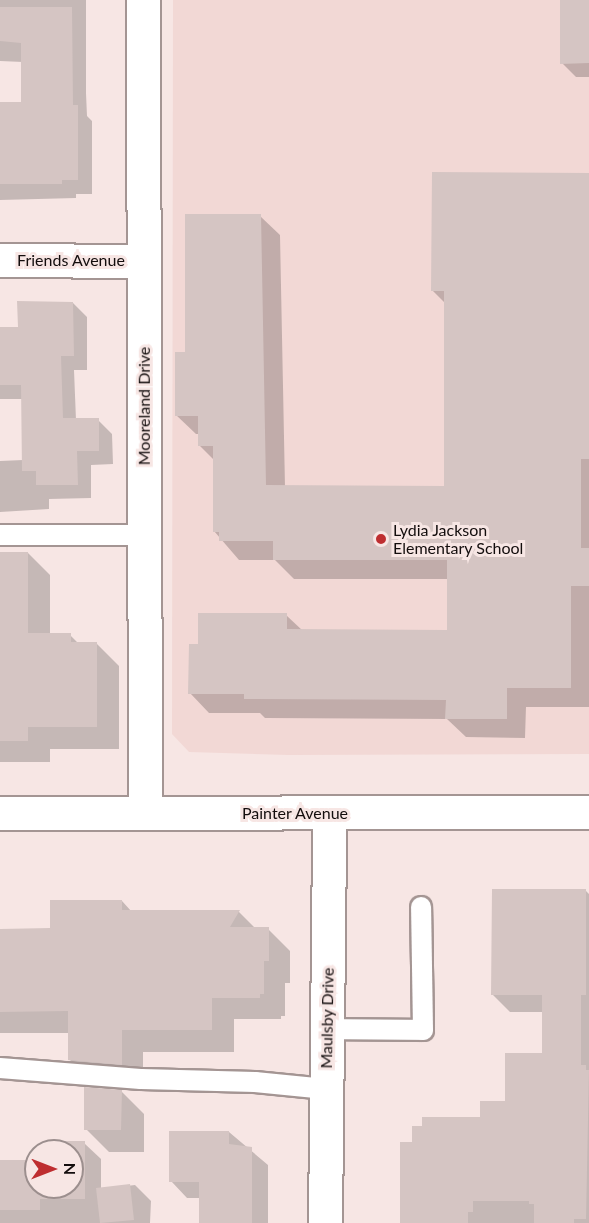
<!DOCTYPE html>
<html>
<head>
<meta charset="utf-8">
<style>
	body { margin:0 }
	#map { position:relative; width:589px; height:1223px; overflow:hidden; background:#f7e6e4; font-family:Lato,sans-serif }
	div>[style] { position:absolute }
	.built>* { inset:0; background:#f2d8d5 }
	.shadow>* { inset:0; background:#0003 }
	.building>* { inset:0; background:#d5c5c3 }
	.roads { filter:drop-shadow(2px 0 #a49593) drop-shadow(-2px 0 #a49593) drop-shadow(0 2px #a49593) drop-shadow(0 -2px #a49593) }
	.service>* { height:20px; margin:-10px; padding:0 10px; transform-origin:10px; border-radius:10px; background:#fff }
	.minor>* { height:33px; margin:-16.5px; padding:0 16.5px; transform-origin:16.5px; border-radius:16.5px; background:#fff }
	.secondary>* { height:33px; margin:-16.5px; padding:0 16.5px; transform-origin:16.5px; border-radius:16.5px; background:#fff }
	.dots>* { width:16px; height:16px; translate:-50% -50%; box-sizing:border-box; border:3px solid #f7e6e4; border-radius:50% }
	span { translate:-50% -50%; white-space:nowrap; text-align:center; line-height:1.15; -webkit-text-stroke:6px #f7e6e4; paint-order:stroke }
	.street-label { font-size:16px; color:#130d0d }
	.poi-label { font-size:16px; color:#130d0d }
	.left { translate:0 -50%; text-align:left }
	.north { position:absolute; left:24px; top:1139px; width:60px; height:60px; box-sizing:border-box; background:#f7e6e4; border:2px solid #9c8f8e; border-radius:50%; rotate:90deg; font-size:16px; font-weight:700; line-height:24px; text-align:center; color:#130d0d }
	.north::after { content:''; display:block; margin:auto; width:21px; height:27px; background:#be2e30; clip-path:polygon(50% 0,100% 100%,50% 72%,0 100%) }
</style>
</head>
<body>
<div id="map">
	<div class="built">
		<div style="clip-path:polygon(173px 0,589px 0,589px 754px,288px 755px,189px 752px,172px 734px)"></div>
	</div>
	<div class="shadow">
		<div style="clip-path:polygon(0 0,86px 0,86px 93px,87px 116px,92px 121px,92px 194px,76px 194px,76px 198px,0 200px,0 103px,23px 103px,23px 62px,0 61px)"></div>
		<div style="clip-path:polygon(589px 0,589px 77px,576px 77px,562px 63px)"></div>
		<div style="clip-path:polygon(589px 174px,589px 707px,526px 707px,525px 738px,466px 737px,447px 719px,265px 718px,260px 713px,209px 713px,190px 693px,200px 646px,286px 615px,303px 631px,449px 631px,449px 579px,294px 579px,275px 560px,239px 560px,214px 531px,215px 461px,199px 445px,199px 434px,196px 434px,176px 415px,186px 354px,260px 216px,280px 235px,285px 487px,445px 488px,446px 304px,432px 290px)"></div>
		<div style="clip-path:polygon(73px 303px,87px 317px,87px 370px,74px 370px,76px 420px,98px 420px,112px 434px,113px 464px,91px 465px,91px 498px,49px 499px,49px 509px,0 512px,0 461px,23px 460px,23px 399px,0 399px,0 328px,19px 328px)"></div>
		<div style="clip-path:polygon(0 553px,28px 553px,50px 575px,50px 635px,70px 635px,79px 644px,97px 644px,119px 666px,119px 749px,50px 749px,50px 762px,0 762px)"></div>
		<div style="clip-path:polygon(586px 891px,589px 894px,589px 1223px,400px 1223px,402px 1144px,414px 1144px,482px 1119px,507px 1103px,543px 1054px,543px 1012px,510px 1012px,493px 995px)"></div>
		<div style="clip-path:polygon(122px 901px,132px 912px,239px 912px,256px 929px,268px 929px,290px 951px,290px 983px,285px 983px,285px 1016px,281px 1016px,281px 1019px,234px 1019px,234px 1052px,143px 1052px,143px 1087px,91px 1081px,69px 1059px,69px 1033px,0 1033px,0 930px,51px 930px)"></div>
		<div style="clip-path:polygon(121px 1091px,144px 1114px,144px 1152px,109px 1152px,86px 1129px)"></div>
		<div style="clip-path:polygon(229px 1132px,268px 1165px,268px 1223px,200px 1223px,200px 1198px,187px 1198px,171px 1181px)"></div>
		<div style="clip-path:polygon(84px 1143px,101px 1159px,101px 1189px,135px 1185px,151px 1201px,150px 1223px,0 1223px,0 1162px,33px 1161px,36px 1156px,36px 1187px,72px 1187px,72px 1151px,36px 1151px)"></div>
	</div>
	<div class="building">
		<div style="clip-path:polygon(560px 0,589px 0,589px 63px,560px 64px)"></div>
		<div style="clip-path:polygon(0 7px,72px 7px,73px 105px,78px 105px,78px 180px,62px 180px,62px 184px,0 184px,0 102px,21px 102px,21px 43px,0 41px)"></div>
		<div style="clip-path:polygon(432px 172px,589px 173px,589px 459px,581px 459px,581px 548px,589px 548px,589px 586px,571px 586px,571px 688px,507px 688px,507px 719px,445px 719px,446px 700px,244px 699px,244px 694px,188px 694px,189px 644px,198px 644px,198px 613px,287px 613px,287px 629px,447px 630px,447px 560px,273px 560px,273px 541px,219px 541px,219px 532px,213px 532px,213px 446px,198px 446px,198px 416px,175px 416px,175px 352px,185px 352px,185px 214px,261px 214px,266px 485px,444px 486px,444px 291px,431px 291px)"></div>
		<div style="clip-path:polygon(17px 301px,73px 302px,74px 356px,61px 356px,63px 418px,99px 418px,99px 451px,77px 451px,78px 485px,36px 485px,36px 471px,22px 471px,21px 385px,0 385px,0 327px,18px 327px)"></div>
		<div style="clip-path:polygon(0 552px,28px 552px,28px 633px,71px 633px,71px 642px,97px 642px,97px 727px,28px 727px,28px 741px,0 741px)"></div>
		<div style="clip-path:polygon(492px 889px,586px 889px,586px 995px,581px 995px,581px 1065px,586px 1065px,586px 1070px,589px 1070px,586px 1219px,574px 1219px,574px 1223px,534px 1223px,534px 1204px,529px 1204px,529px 1201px,473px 1201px,473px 1212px,468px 1212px,468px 1223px,400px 1223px,400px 1142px,412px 1142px,412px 1126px,422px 1126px,422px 1117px,480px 1117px,480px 1101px,505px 1101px,505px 1053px,542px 1053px,542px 995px,491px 995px)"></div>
		<div style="clip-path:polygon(50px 900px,122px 900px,122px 910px,240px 910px,230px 927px,269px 927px,269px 961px,264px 961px,264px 994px,260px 994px,260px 998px,212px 998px,212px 1030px,122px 1030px,122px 1065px,68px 1060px,68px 1011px,0 1012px,0 929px,50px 928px)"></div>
		<div style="clip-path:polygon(84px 1087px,122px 1090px,121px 1130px,84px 1130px)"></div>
		<div style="clip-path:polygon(169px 1131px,229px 1131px,229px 1144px,252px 1147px,252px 1223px,199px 1223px,199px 1182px,169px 1182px)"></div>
		<div style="clip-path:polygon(evenodd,60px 1141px,85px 1141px,85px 1199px,40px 1199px,40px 1210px,0 1210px,0 1160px,31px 1160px,31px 1155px,35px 1155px,35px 1146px,60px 1141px,36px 1151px,72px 1151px,72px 1187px,36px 1187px,36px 1151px)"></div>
		<div style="clip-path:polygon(130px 1184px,134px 1220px,100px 1223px,96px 1188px)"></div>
	</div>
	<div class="roads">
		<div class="service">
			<div style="left:0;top:535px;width:145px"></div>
			<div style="left:326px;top:1029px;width:97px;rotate:0.6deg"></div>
			<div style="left:423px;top:1030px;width:123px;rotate:-90.9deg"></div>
			<div style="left:0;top:1068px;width:141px;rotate:4.5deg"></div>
			<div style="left:141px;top:1079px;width:114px;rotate:1.5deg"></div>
			<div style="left:255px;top:1082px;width:71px;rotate:5.6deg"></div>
		</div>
		<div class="minor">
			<div style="left:143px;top:0;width:813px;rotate:89.86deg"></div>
			<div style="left:0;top:260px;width:143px;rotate:0.4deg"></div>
			<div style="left:325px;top:1223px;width:410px;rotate:-89.4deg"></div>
		</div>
		<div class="secondary">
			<div style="left:0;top:813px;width:589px;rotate:-0.1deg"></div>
		</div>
	</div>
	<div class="dots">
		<div style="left:381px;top:539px;background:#be2e30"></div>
	</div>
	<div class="street-label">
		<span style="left:71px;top:260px">Friends Avenue</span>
		<span style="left:144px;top:406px;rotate:-90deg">Mooreland Drive</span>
		<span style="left:295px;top:813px">Painter Avenue</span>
		<span style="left:327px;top:1018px;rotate:-89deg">Maulsby Drive</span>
	</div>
	<div class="poi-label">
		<span class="left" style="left:393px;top:539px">Lydia Jackson<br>Elementary School</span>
	</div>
	<div class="north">N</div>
</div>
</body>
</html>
